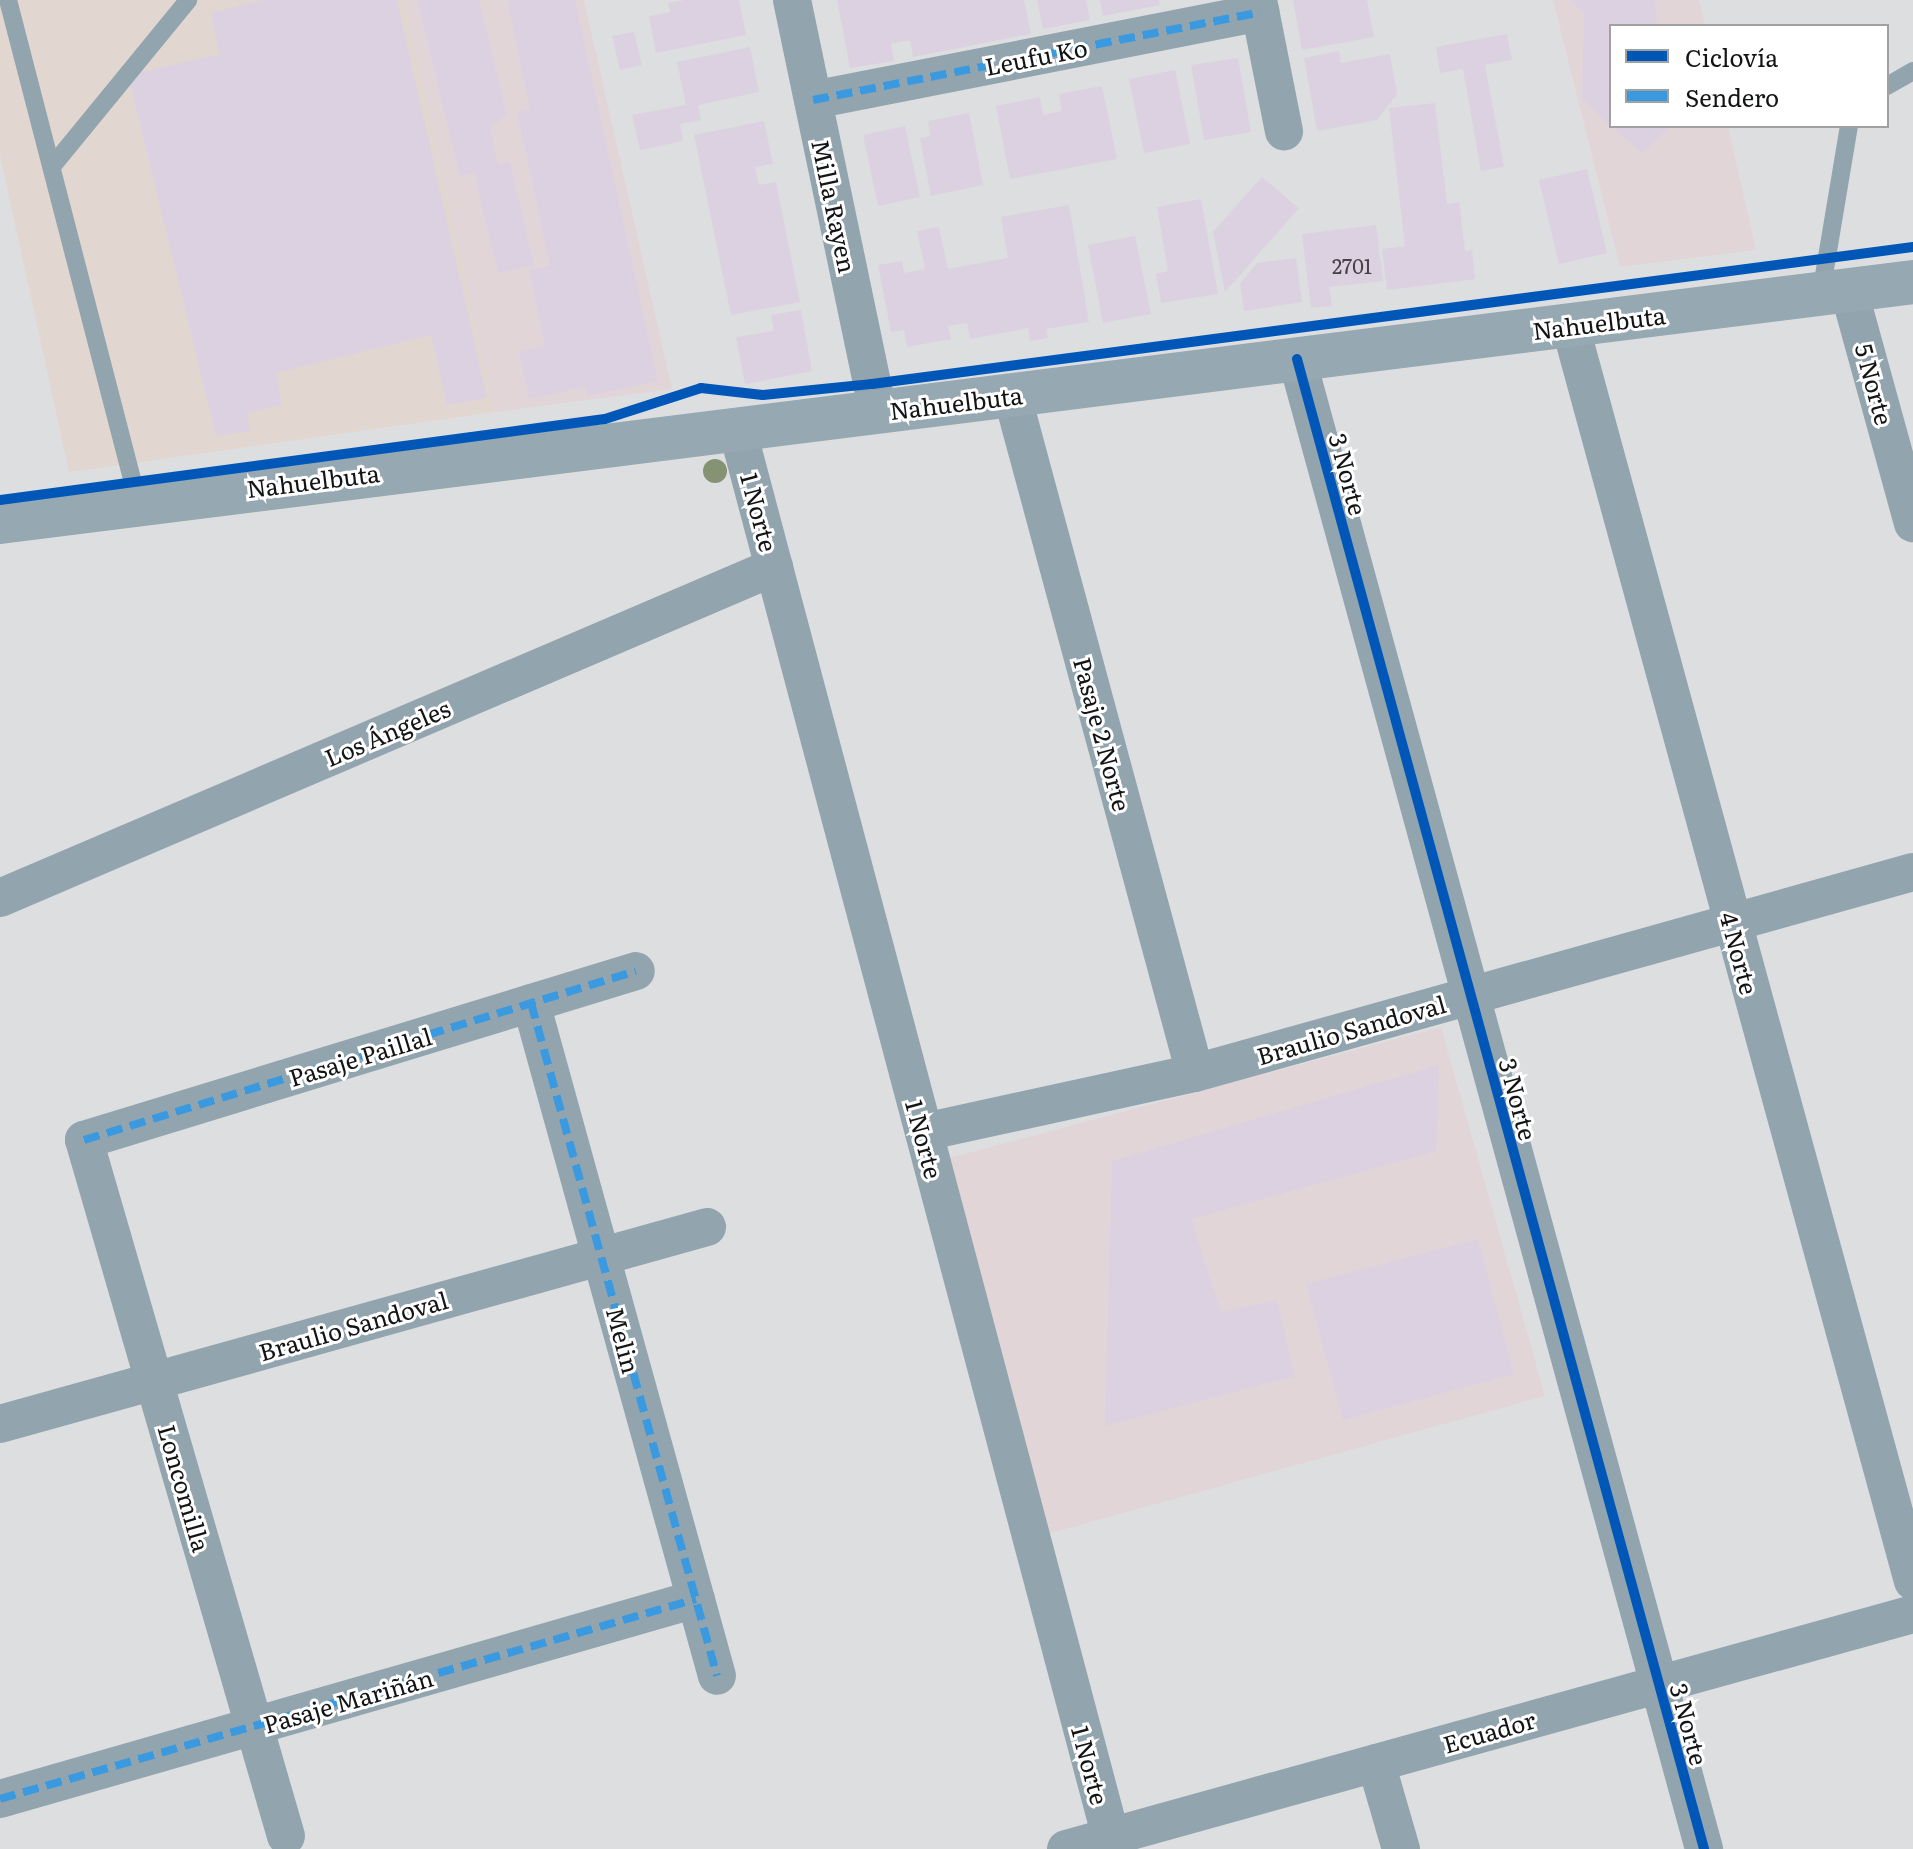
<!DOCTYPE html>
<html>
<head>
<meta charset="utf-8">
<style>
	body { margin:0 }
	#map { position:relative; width:1913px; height:1849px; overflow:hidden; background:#dddee0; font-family:Literata,serif }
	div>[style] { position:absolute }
	.commercial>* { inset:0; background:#e2d6d0 }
	.education>* { inset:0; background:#e2d5d8 }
	.building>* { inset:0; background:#dcd1e0 }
	.lane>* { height:18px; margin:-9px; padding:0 9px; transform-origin:9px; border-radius:9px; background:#92a4ae }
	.street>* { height:38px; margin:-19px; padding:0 19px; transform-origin:19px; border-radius:19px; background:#92a4ae }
	.secondary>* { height:44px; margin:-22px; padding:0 22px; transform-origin:22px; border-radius:22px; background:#96a8b1 }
	.quiet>* { height:8px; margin-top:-4px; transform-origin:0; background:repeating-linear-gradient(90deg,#3b9adf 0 16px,transparent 0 24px) }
	.cycleway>* { height:10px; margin:-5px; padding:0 5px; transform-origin:5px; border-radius:5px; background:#0057b8 }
	.trees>* { width:24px; height:24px; margin:-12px; border-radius:50%; background:#859273 }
	span { translate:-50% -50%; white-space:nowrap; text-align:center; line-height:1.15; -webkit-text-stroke:6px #fff; paint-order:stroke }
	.number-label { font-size:20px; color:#454348 }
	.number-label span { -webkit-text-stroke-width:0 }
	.street-label { font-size:24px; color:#131415 }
	.legend { position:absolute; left:1609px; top:24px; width:280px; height:104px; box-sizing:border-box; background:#fff; border:2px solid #a1a1a1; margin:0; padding:10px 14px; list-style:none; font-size:24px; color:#131415 }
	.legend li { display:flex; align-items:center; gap:16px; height:40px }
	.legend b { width:40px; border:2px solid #a1a1a1 }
</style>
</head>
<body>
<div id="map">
	<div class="commercial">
		<div style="clip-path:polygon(0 0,404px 0,495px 412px,69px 472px,0 155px)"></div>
	</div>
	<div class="education">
		<div style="clip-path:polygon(404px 0,584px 0,672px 389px,495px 412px)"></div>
		<div style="clip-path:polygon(1553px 0,1699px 0,1705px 26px,1611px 26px,1611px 126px,1728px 126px,1756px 250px,1620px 267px)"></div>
		<div style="clip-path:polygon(1441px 1027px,1545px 1396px,1026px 1540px,927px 1164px)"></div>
	</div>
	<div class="building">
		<div style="clip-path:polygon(263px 0,397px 0,487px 398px,447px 405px,431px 335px,276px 373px,282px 405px,247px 413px,251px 431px,216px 436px,128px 75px,220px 54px,210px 13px)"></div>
		<div style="clip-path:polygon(417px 0,479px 0,507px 115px,490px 127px,498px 165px,510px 162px,534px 265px,498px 273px,474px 173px,460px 176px)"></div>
		<div style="clip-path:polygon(507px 0,575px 0,658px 381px,587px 396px,585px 387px,529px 399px,519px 352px,545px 346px,529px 270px,550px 266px,517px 112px,530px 109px)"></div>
		<div style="clip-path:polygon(685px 0,739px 0,746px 35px,656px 53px,649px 16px,670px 12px,668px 3px)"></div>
		<div style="clip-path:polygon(837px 0,1024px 0,1031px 34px,913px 57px,910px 40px,891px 44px,894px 61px,850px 68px)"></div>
		<div style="clip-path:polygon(1037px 0,1086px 0,1090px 20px,1043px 29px)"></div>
		<div style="clip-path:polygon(1100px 0,1159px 0,1160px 5px,1103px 16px)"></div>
		<div style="clip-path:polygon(1293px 0,1367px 0,1374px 37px,1302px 50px)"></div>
		<div style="clip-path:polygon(1570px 0,1655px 0,1657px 26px,1611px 26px,1611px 126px,1582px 99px,1584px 14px)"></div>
		<div style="clip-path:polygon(634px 32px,642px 65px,620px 70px,612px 36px)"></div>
		<div style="clip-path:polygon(1507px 34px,1512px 60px,1485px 65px,1504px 167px,1481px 171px,1463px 69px,1440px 73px,1436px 47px)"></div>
		<div style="clip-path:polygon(750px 47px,759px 92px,698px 105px,701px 120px,680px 124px,683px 141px,640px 150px,632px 115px,686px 105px,677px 62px)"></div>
		<div style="clip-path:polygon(1339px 51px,1341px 63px,1390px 54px,1397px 94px,1377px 120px,1317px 131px,1304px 58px)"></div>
		<div style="clip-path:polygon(1238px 58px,1251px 132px,1204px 140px,1191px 65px)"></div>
		<div style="clip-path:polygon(1175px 70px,1190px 144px,1144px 153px,1129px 79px)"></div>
		<div style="clip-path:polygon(1102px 86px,1117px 159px,1010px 179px,996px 106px,1040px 97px,1043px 115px,1062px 111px,1059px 94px)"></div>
		<div style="clip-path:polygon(1435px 103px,1447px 204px,1459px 202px,1465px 251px,1472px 250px,1475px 279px,1387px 290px,1382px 249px,1405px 246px,1389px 108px)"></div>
		<div style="clip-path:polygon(969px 113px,983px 185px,931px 196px,920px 138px,930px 136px,928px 121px)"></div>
		<div style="clip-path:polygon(764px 121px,773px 164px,755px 167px,759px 185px,776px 182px,800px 302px,731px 315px,694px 135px)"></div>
		<div style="clip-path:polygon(905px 126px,920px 197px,878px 206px,863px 135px)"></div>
		<div style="clip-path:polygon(1611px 126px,1671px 126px,1642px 153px)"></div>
		<div style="clip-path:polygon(1587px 169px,1607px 253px,1559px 264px,1539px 180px)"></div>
		<div style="clip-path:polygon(1262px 177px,1299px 208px,1225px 292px,1213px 232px)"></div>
		<div style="clip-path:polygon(1201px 199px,1218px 294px,1161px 303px,1156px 274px,1168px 271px,1157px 207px)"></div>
		<div style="clip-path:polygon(1069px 205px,1089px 322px,1046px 329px,1048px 338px,1030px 341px,1028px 328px,970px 339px,967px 323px,948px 326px,951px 339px,907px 347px,904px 330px,891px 332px,878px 265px,902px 261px,904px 273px,925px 269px,917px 231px,939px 227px,948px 269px,1008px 258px,1001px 217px)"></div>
		<div style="clip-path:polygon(1376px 225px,1383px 281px,1329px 287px,1332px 306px,1311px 308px,1302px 234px)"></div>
		<div style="clip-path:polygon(1135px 236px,1151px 314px,1103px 323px,1088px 245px)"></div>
		<div style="clip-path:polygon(1296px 258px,1302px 302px,1244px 311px,1240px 284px,1257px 263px)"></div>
		<div style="clip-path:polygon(801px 310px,812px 371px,745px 384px,736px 337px,774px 331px,771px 315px)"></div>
		<div style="clip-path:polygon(1439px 1065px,1436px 1151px,1191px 1219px,1221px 1312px,1277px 1300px,1295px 1376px,1105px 1426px,1112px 1161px)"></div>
		<div style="clip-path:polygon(1478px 1239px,1514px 1374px,1343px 1420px,1306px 1284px)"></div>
	</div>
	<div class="lane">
		<div style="left:8px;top:0;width:519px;rotate:75.48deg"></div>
		<div style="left:1887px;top:86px;width:30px;rotate:-30deg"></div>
		<div style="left:54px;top:164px;width:212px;rotate:-50.7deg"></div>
		<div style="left:1821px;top:293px;width:169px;rotate:-80.5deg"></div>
	</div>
	<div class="street">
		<div style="left:792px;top:0;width:420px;rotate:78.2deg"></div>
		<div style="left:1258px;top:0;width:134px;rotate:78.8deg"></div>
		<div style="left:813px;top:100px;width:456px;rotate:-11.1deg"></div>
		<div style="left:1849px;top:291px;width:241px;rotate:74.6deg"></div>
		<div style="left:1570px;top:325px;width:1302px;rotate:74.73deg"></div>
		<div style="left:1297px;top:359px;width:1545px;rotate:74.72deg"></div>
		<div style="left:1012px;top:395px;width:702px;rotate:74.9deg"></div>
		<div style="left:737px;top:428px;width:1470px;rotate:75.14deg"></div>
		<div style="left:0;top:898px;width:842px;rotate:-23.15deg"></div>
		<div style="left:531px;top:1003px;width:698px;rotate:74.55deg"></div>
		<div style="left:924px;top:1132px;width:277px;rotate:-12.3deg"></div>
		<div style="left:1195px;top:1073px;width:746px;rotate:-15.64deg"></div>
		<div style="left:0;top:1424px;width:734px;rotate:-15.57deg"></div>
		<div style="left:1376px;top:1763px;width:90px;rotate:73.8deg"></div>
		<div style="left:0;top:1799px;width:724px;rotate:-16.03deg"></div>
		<div style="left:286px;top:1836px;width:725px;rotate:-106.18deg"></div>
		<div style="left:84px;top:1140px;width:577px;rotate:-17.02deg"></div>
		<div style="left:1066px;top:1849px;width:879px;rotate:-15.51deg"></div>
	</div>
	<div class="secondary">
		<div style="left:0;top:522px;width:1928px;rotate:-7.15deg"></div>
	</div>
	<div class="quiet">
		<div style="left:813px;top:100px;width:456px;rotate:-11.1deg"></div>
		<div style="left:531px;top:1003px;width:698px;rotate:74.55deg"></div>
		<div style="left:84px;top:1140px;width:577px;rotate:-17.02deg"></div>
		<div style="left:0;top:1799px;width:724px;rotate:-16.03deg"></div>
	</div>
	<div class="cycleway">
		<div style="left:1297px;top:359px;width:1545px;rotate:74.72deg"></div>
		<div style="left:0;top:500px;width:610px;rotate:-7.63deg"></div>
		<div style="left:605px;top:419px;width:101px;rotate:-17.9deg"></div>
		<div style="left:701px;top:388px;width:62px;rotate:6.4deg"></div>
		<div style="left:763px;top:395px;width:110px;rotate:-5.8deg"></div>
		<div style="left:872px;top:384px;width:1050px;rotate:-7.5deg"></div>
	</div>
	<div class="trees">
		<div style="left:715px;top:471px"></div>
	</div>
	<div class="number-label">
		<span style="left:1352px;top:265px">2701</span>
	</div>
	<div class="street-label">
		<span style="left:1036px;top:56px;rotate:-11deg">Leufu Ko</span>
		<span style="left:835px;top:206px;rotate:78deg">Milla Rayen</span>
		<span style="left:1599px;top:322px;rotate:-7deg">Nahuelbuta</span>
		<span style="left:1875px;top:384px;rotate:75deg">5 Norte</span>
		<span style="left:956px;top:402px;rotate:-7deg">Nahuelbuta</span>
		<span style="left:1349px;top:474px;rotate:75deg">3 Norte</span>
		<span style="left:313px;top:480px;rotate:-7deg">Nahuelbuta</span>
		<span style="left:760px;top:512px;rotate:75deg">1 Norte</span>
		<span style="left:387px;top:732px;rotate:-23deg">Los Ángeles</span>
		<span style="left:1103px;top:734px;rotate:75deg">Pasaje 2 Norte</span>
		<span style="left:1740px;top:953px;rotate:75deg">4 Norte</span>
		<span style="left:1351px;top:1029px;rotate:-16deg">Braulio Sandoval</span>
		<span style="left:360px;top:1056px;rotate:-17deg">Pasaje Paillal</span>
		<span style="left:1519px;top:1099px;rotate:75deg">3 Norte</span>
		<span style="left:925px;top:1139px;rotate:75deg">1 Norte</span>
		<span style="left:353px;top:1325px;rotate:-16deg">Braulio Sandoval</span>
		<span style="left:624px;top:1340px;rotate:75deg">Melin</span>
		<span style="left:185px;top:1488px;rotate:74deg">Loncomilla</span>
		<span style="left:348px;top:1700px;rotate:-16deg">Pasaje Mariñán</span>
		<span style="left:1690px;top:1724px;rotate:75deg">3 Norte</span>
		<span style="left:1489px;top:1731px;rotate:-16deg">Ecuador</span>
		<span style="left:1091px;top:1765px;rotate:75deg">1 Norte</span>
	</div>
	<ul class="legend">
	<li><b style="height:10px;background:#0057b8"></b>Ciclovía</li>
	<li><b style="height:10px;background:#3b9adf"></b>Sendero</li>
	</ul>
</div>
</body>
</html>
